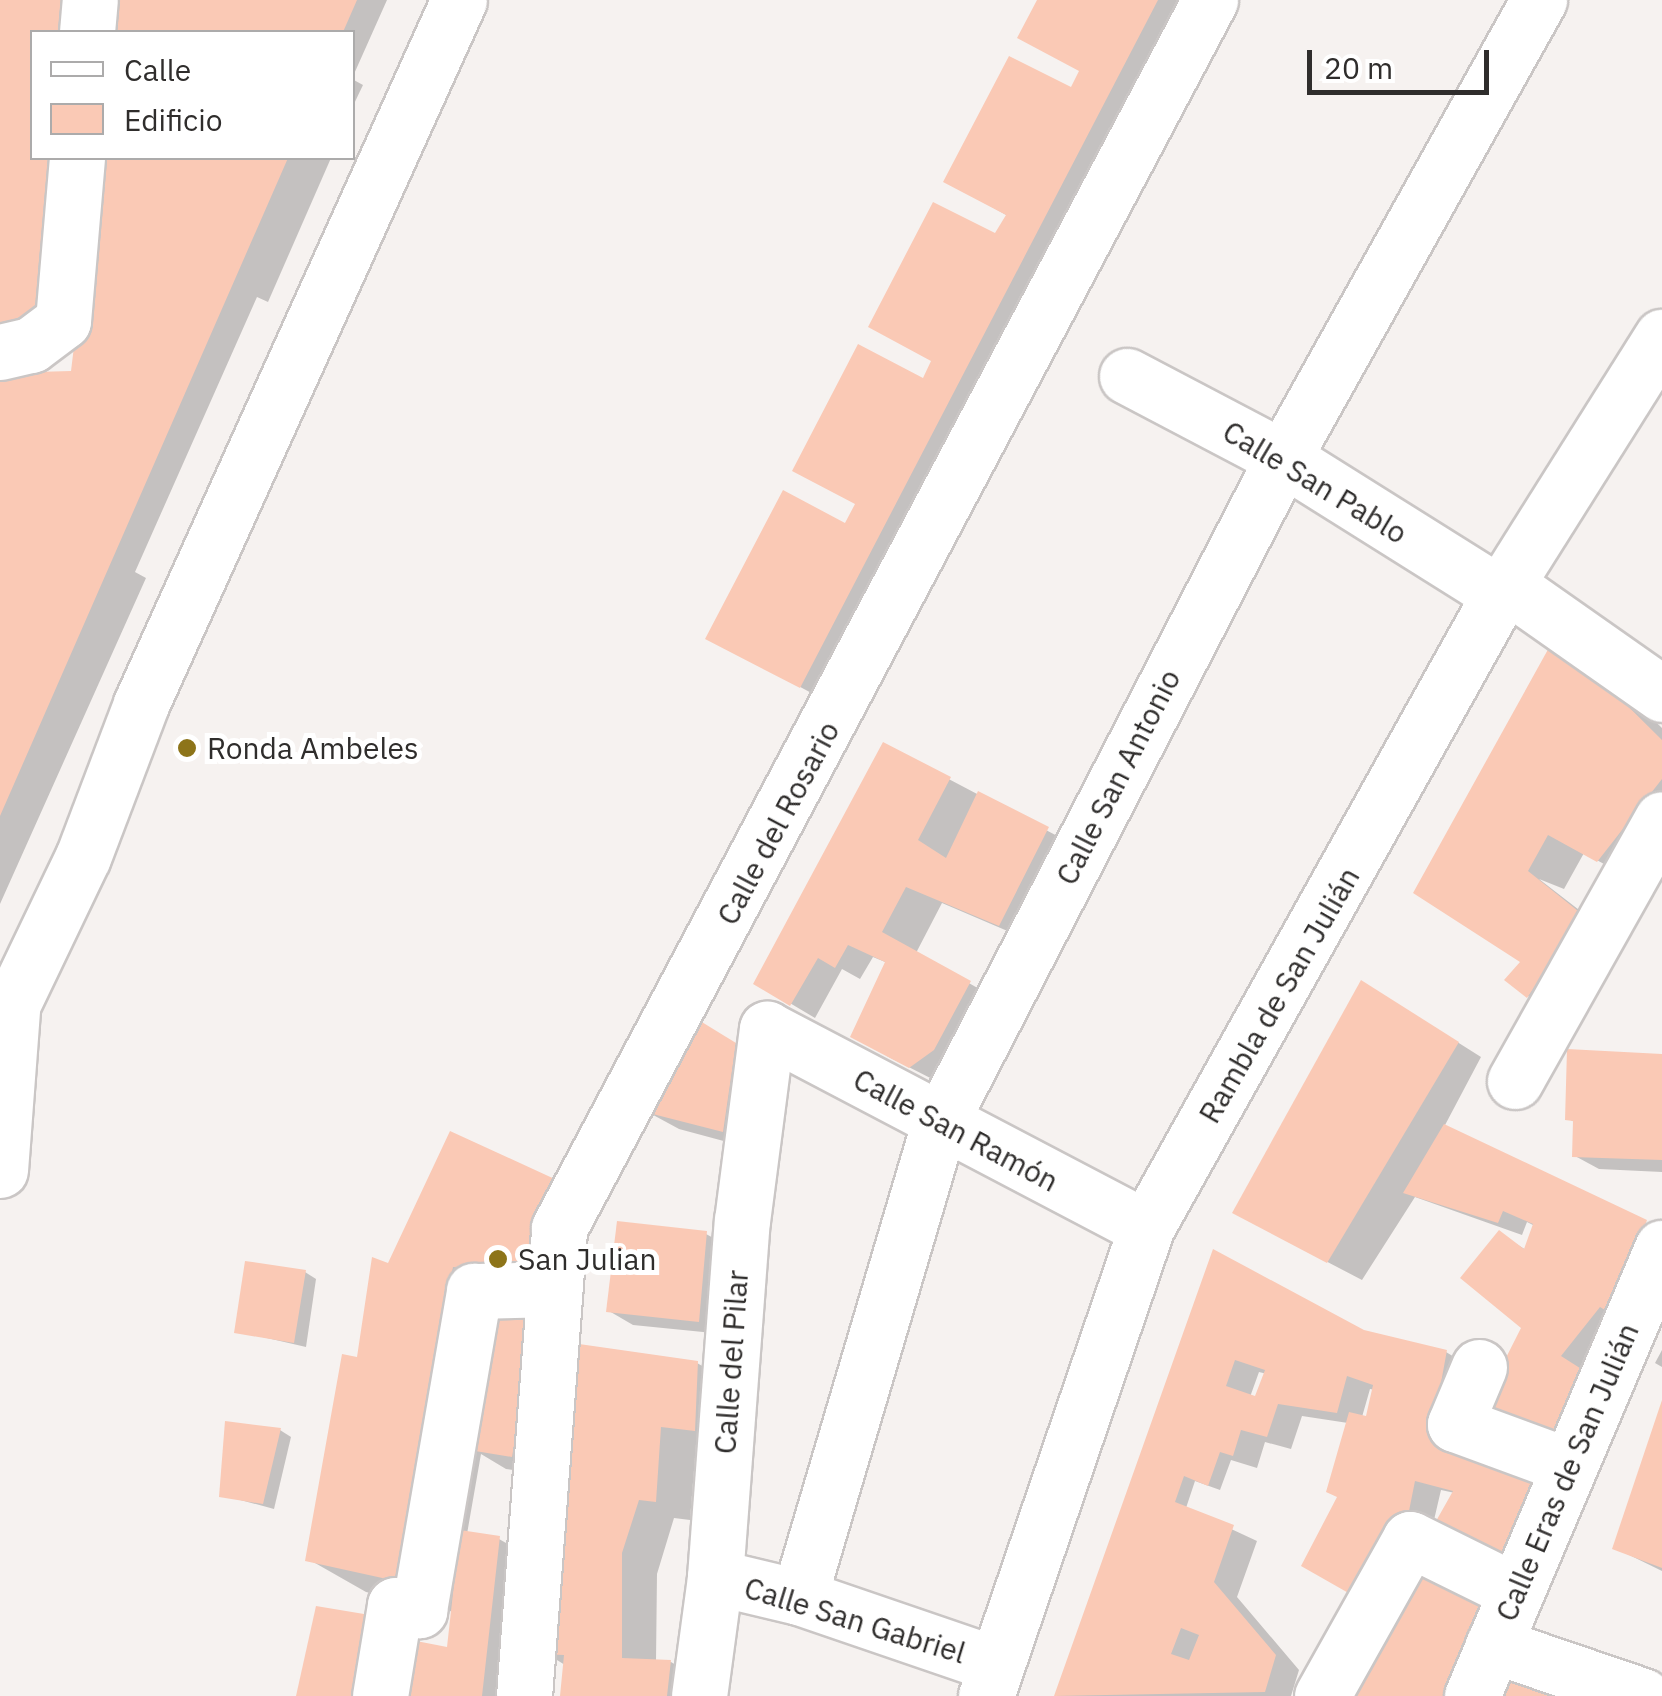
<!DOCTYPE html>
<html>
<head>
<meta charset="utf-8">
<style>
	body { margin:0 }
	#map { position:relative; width:1662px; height:1696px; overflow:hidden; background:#f6f2f0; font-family:"IBM Plex Sans",sans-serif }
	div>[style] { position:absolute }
	.shadow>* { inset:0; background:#0003 }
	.building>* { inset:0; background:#fac9b5 }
	.roads { filter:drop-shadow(2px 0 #cac6c5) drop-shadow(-2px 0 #cac6c5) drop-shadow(0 2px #cac6c5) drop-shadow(0 -2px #cac6c5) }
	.minor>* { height:55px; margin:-27.5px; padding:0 27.5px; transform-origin:27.5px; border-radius:27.5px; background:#fff }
	.major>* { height:55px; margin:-27.5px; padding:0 27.5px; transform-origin:27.5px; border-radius:27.5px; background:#fff }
	.dots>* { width:28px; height:28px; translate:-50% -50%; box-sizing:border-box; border:5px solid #fff; border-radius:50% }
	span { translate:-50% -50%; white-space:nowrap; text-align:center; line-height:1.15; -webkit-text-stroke:10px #fff; paint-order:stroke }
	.street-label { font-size:30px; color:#2f2d2c }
	.poi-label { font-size:30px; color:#2f2d2c }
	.left { translate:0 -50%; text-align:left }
	.legend { position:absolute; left:30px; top:30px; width:325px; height:130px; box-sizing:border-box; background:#fff; border:2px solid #acabab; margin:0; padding:12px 18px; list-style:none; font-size:30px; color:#2f2d2c }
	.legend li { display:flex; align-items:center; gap:20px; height:50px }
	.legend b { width:50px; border:2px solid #acabab }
	.scale { position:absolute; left:1307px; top:50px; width:182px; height:45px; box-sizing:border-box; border:5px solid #2f2d2c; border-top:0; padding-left:12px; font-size:30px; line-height:35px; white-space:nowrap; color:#2f2d2c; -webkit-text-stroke:8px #fff; paint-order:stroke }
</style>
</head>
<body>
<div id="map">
	<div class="shadow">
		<div style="clip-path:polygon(0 0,94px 32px,32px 32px,32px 158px,85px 158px,65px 325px,0 341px)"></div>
		<div style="clip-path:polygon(110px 0,387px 0,354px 74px,352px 32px,108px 32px)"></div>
		<div style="clip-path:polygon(1040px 0,1215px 0,845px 711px,709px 638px,846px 526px,924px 381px,1008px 216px,946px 181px,1072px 90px,1082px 72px)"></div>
		<div style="clip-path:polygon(352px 79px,363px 85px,352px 108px)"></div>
		<div style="clip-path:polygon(99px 158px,331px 158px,268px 302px,257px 297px,135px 572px,146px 578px,0 904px,0 375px,74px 376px)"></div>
		<div style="clip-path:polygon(1591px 658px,1662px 728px,1662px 843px,1633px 880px,1584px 853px,1564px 889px,1539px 879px,1605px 930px,1551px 1010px,1528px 996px,1523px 961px,1417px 892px)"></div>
		<div style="clip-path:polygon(884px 745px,1082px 849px,1024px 938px,942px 903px,916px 953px,1004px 1003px,946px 1086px,887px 1056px,890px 964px,873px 957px,860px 979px,842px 969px,815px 1018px,756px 983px)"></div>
		<div style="clip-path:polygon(1386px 997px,1481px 1057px,1444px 1127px,1662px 1232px,1573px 1455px,1524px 1328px,1499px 1233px,1526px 1250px,1535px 1226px,1527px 1222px,1522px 1235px,1415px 1197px,1362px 1280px,1270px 1232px)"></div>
		<div style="clip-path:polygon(693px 1020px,770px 1065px,757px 1150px,679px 1129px,644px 1110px)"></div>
		<div style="clip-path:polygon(1662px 1057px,1662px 1172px,1599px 1169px,1575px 1156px,1576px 1123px,1567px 1118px)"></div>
		<div style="clip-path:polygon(581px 1196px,494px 1314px,547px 1475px,506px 1469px,481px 1454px,467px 1534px,499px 1539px,534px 1559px,529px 1696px,299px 1696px,406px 1651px,459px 1652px,454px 1612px,366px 1592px,308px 1559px,390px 1264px)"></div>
		<div style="clip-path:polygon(706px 1234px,730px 1247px,723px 1334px,633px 1325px,609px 1311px)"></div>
		<div style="clip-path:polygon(evenodd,1215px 1253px,1363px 1333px,1446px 1352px,1469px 1366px,1455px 1493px,1441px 1490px,1431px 1533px,1340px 1497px,1348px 1423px,1302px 1416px,1291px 1449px,1265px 1442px,1257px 1468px,1231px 1460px,1220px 1490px,1195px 1481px,1186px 1508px,1257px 1541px,1237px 1597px,1299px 1670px,1291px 1696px,1057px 1696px,1215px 1253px,1259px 1372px,1267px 1374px,1267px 1403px,1250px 1397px,1259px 1372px,1215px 1253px,1370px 1389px,1375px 1390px,1368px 1419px,1362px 1417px,1370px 1389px)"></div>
		<div style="clip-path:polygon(305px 1272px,316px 1279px,306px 1347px,237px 1331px)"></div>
		<div style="clip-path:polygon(581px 1347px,697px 1363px,732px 1383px,730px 1449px,696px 1445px,690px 1520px,674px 1518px,657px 1574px,656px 1662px,671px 1662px,714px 1688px,713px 1696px,563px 1696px,565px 1665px,544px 1652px)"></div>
		<div style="clip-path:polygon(1662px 1350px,1662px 1367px,1655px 1363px)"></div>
		<div style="clip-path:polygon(1662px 1407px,1662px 1571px,1615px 1548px)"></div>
		<div style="clip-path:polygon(280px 1430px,291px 1437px,274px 1509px,222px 1495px)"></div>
	</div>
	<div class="building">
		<div style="clip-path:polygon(0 0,72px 0,71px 32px,32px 32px,32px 158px,62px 158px,42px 312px,0 323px)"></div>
		<div style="clip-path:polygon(108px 0,357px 0,343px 32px,106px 32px)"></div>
		<div style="clip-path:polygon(1037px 0,1158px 0,800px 688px,705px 639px,783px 490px,845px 523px,855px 504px,792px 471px,858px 344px,923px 378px,931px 361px,868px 327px,933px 202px,995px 233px,1006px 215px,943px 182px,1009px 56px,1071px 87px,1079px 71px,1017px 38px)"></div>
		<div style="clip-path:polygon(97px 158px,288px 158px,0 816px,0 373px,71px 371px)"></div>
		<div style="clip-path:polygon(1556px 635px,1662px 740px,1662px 779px,1597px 862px,1548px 835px,1528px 871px,1583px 915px,1527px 998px,1504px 980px,1520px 962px,1413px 893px)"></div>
		<div style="clip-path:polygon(883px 742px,951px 777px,918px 840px,946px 858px,978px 791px,1049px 827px,999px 926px,906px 887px,882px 932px,971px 981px,934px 1050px,909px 1068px,850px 1037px,885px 962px,848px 945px,835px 968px,818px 958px,790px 1006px,753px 984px)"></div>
		<div style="clip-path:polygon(1361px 980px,1459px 1042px,1327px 1263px,1232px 1213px)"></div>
		<div style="clip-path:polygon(692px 1016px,736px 1043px,723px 1132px,641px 1111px)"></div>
		<div style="clip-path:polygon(1567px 1049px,1662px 1054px,1662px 1160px,1572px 1157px,1573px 1121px,1565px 1120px)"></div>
		<div style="clip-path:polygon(1444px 1124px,1647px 1220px,1613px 1315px,1600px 1307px,1561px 1356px,1583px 1370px,1549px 1443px,1476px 1417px,1521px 1328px,1460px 1278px,1499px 1230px,1524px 1249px,1533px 1224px,1503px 1211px,1498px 1223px,1403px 1193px)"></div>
		<div style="clip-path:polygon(450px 1131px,559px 1181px,518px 1273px,453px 1267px,396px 1581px,305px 1561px,342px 1354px,357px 1357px,372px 1257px,388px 1263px)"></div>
		<div style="clip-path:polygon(617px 1221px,707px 1231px,699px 1322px,606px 1312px)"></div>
		<div style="clip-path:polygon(evenodd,1213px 1249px,1364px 1330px,1447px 1350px,1432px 1432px,1544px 1475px,1503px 1565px,1431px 1530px,1453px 1491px,1415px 1481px,1407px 1521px,1359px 1599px,1301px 1566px,1337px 1497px,1326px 1492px,1349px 1412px,1366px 1416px,1373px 1385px,1347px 1376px,1337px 1413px,1278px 1404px,1267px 1437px,1241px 1430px,1233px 1456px,1220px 1452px,1208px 1486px,1184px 1476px,1175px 1502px,1234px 1525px,1214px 1582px,1276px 1655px,1265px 1692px,1054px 1696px,1213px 1249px,1235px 1360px,1265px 1370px,1255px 1396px,1226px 1386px,1235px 1360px,1213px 1249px,1181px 1628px,1199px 1635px,1189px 1660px,1171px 1654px,1181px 1628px)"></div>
		<div style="clip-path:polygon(245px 1261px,306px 1270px,294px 1343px,234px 1333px)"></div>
		<div style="clip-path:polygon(491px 1311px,536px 1318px,512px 1457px,469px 1450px)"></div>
		<div style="clip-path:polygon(579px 1344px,698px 1361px,695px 1431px,661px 1427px,656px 1502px,639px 1500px,622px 1553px,622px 1658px,671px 1660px,667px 1696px,560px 1696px,564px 1655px,541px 1654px)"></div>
		<div style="clip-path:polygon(1662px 1400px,1662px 1568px,1612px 1549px)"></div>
		<div style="clip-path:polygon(225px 1421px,281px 1428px,263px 1504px,219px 1497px)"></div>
		<div style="clip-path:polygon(460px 1530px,500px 1536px,482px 1696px,395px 1696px,406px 1639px,447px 1647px)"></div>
		<div style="clip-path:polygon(1416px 1559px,1491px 1598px,1449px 1696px,1356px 1696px)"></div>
		<div style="clip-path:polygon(316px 1606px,370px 1615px,372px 1696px,296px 1696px)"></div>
		<div style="clip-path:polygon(1507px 1669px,1579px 1696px,1496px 1696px)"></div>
	</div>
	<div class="roads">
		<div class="minor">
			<div style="left:87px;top:32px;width:32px;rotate:-85deg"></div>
			<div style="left:0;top:352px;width:32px;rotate:-13deg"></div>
			<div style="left:31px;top:345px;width:40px;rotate:-37deg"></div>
			<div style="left:63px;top:321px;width:164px;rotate:-85.1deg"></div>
			<div style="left:1127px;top:376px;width:176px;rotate:27.7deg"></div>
			<div style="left:1283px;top:458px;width:256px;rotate:32.1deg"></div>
			<div style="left:1510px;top:587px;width:186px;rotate:35.1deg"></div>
			<div style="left:1515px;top:1081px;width:300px;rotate:-60.7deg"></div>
			<div style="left:1479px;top:1367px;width:62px;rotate:112.8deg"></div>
			<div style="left:1455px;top:1424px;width:121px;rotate:20.2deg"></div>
			<div style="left:715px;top:1577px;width:86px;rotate:13.4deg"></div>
			<div style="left:799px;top:1597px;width:207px;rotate:18.9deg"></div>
			<div style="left:799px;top:1597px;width:493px;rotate:-73.5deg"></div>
			<div style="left:939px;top:1124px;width:750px;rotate:-62.68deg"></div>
			<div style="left:1283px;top:458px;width:525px;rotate:-60.8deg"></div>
			<div style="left:1493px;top:1645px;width:158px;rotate:18.8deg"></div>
			<div style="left:380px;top:1696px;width:92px;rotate:-80.6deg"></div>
			<div style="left:395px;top:1605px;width:25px;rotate:12deg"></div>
			<div style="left:419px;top:1610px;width:324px;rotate:-80.2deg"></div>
			<div style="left:474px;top:1291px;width:80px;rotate:-1.4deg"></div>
			<div style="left:524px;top:1696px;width:469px;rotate:-85.7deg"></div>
			<div style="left:559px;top:1228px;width:1390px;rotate:-62.07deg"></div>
			<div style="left:699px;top:1696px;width:120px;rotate:-82.3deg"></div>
			<div style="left:715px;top:1577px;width:357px;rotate:-85.7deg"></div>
			<div style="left:742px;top:1221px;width:194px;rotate:-82.6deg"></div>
			<div style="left:767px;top:1029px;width:428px;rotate:27.7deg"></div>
			<div style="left:986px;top:1696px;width:495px;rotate:-71.1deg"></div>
			<div style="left:1146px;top:1228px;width:726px;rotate:-60.82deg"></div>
			<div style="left:1500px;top:594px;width:304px;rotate:-57.8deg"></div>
			<div style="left:1322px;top:1696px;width:180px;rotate:-60.7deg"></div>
			<div style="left:1410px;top:1539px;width:117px;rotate:26.3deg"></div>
			<div style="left:1472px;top:1696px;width:487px;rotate:-67deg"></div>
		</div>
		<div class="major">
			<div style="left:0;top:1030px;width:192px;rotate:-64.4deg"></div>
			<div style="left:83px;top:857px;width:164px;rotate:-69.2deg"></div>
			<div style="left:141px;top:704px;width:772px;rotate:-65.69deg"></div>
			<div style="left:0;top:1170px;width:161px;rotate:-85.7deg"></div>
		</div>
	</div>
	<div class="dots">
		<div style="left:187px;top:748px;background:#8d7419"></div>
		<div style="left:498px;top:1259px;background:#8d7419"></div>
	</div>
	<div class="street-label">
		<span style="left:1315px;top:482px;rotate:31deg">Calle San Pablo</span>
		<span style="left:1118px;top:777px;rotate:-63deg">Calle San Antonio</span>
		<span style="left:778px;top:823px;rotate:-62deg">Calle del Rosario</span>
		<span style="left:1279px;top:995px;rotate:-60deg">Rambla de San Julián</span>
		<span style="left:956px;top:1130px;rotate:28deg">Calle San Ramón</span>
		<span style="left:731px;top:1362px;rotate:-86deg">Calle del Pilar</span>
		<span style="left:1567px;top:1472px;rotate:-67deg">Calle Eras de San Julián</span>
		<span style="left:855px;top:1620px;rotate:17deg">Calle San Gabriel</span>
	</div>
	<div class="poi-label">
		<span class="left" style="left:207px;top:748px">Ronda Ambeles</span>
		<span class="left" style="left:518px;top:1259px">San Julian</span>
	</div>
	<ul class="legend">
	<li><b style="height:12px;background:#fff"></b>Calle</li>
	<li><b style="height:28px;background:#fac9b5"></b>Edificio</li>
	</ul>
	<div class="scale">20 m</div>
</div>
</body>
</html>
